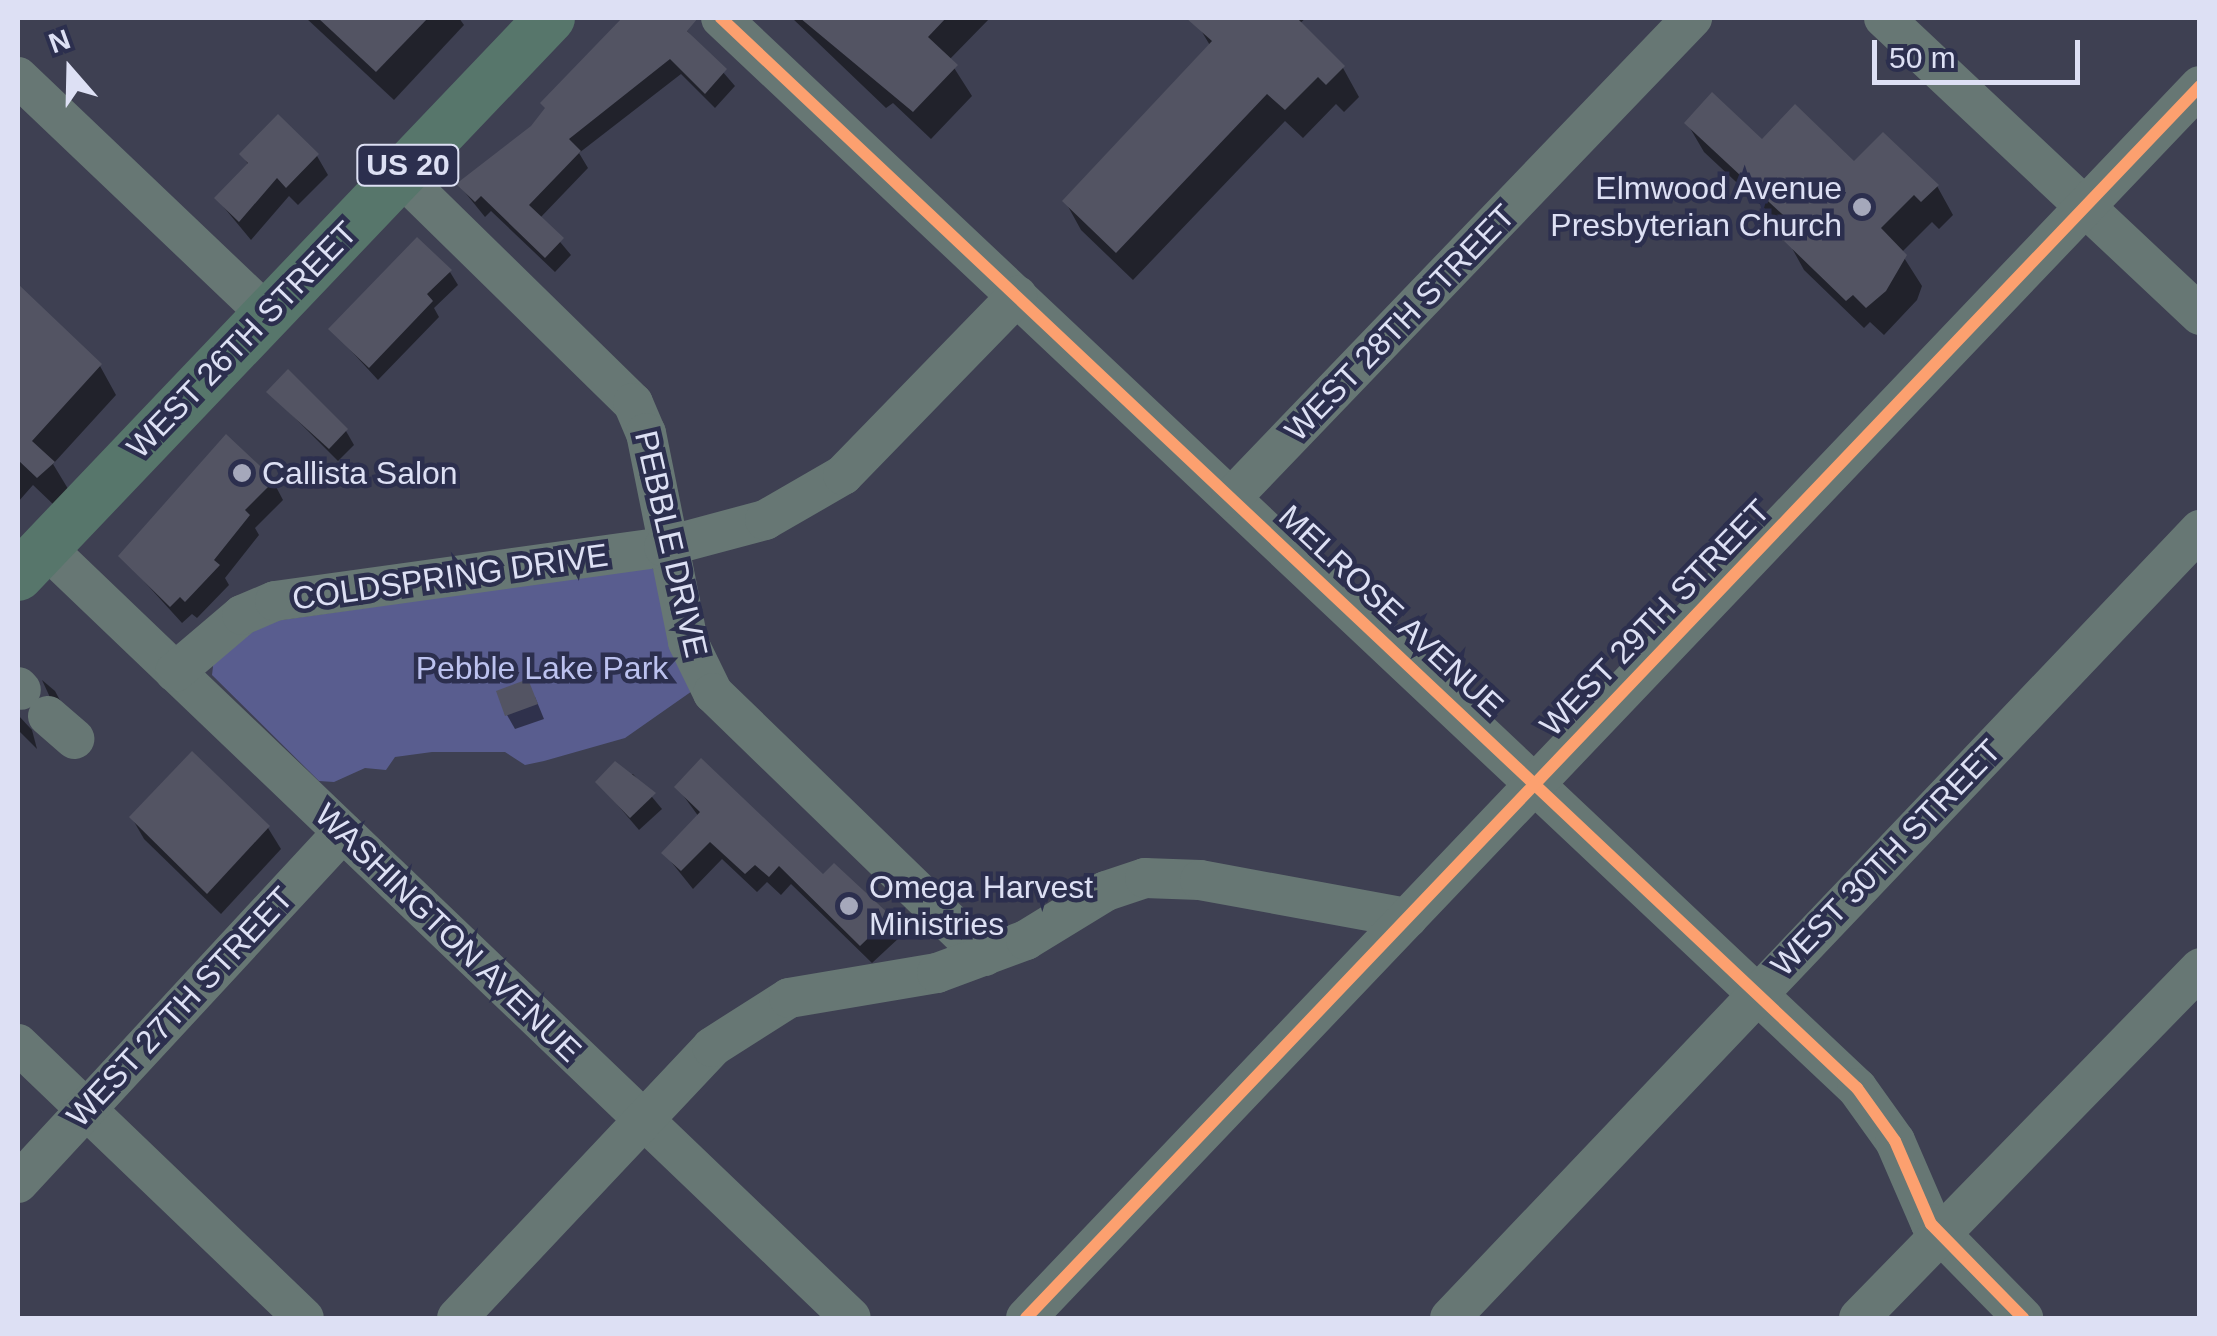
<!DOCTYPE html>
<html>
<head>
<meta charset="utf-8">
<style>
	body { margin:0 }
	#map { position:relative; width:2217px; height:1336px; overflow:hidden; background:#3e4052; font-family:Helvetica,sans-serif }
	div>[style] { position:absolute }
	.green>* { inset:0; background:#595d8f }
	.shadow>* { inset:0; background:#0007 }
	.building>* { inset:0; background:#535463 }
	.minor>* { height:40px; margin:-20px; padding:0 20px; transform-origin:20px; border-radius:20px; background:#677774 }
	.major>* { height:50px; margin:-25px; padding:0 25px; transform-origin:25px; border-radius:25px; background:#57766b }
	.cycleway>* { height:12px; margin:-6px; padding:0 6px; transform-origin:6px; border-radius:6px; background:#fca06f }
	.dots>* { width:28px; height:28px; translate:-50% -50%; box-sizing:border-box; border:5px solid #2c2f4e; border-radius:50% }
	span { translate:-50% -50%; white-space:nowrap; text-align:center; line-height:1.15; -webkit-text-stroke:9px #2c2f4e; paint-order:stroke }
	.shield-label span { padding:2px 8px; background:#2c2f4e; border:2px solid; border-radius:8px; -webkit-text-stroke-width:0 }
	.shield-label { font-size:30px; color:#dde0f4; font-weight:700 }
	.poi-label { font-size:32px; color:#dde0f4 }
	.right { translate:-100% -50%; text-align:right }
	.left { translate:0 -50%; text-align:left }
	.street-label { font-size:32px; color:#dde0f4 }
	.park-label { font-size:32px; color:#bcc2ef }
	.frame { position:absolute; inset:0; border:20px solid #dde0f4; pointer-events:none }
	.north { position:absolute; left:20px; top:20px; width:100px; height:100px; -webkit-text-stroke:8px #2c2f4e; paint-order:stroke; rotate:340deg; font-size:28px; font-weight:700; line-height:40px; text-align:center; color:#dde0f4 }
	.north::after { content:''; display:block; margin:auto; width:35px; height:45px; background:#dde0f4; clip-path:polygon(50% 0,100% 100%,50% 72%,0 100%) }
	.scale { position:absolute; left:1872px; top:40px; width:208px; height:45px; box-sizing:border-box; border:5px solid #dde0f4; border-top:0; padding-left:12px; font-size:30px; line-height:35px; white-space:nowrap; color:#dde0f4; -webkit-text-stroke:8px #2c2f4e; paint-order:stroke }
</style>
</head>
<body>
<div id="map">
	<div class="green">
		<div style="clip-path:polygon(651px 567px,660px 577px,695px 689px,625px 738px,544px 761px,525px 765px,505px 752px,432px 752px,395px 757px,386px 770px,365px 768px,334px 782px,319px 781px,212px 675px,214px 658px,267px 622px)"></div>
	</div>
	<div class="shadow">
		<div style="clip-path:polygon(306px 18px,459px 18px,464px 25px,394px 100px)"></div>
		<div style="clip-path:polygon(625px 18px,633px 25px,639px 18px,676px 18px,735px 86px,715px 108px,681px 74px,579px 153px,588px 168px,540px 218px,571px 255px,555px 272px,491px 211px,485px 217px,459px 185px,533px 127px,566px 79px)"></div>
		<div style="clip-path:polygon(792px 18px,990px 18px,949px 60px,972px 96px,931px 139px,893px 103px,886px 108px)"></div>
		<div style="clip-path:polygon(1208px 18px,1306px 18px,1299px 24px,1343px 68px,1359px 97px,1344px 112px,1336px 104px,1303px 138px,1285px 121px,1133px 280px,1081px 230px,1065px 201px,1211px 47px,1199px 27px)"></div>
		<div style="clip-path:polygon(1687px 123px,1937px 186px,1953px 215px,1939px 229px,1932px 222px,1901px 253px,1922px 286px,1917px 300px,1884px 335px,1870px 322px,1864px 328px,1804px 270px,1788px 241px,1793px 235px,1704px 152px)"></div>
		<div style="clip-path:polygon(242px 154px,317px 156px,328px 175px,298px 205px,289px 196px,251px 240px,217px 199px,249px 166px)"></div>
		<div style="clip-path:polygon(450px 272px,458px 285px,434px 308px,439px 317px,378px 380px,331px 329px)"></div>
		<div style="clip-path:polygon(18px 286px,100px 366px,116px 395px,53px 464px,70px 492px,55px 506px,33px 485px,18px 502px)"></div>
		<div style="clip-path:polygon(269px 392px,346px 431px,354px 445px,338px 461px)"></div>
		<div style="clip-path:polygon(273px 481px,283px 500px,255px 528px,259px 535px,225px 578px,229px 585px,197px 618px,192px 614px,182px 623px,121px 556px)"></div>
		<div style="clip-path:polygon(42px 680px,55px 691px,62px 704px,54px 706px)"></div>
		<div style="clip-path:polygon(535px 697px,544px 719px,515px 729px,507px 715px)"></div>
		<div style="clip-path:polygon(18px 715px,32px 730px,37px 749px,18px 730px)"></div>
		<div style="clip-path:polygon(633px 774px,662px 809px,639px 830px,598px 782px)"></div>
		<div style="clip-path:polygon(677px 787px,889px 918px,900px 937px,872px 963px,791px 884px,781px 895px,767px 882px,757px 892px,722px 859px,693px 889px,664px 853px,699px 817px)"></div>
		<div style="clip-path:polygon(132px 818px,268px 828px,281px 849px,221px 914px,144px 839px)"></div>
	</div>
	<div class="building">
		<div style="clip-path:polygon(318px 18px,428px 18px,376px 72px)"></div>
		<div style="clip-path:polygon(622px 18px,698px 18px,687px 31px,727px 69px,705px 94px,670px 59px,569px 139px,581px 151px,529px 205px,564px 238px,545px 258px,481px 196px,475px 202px,456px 184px,531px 126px,545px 108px,540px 103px)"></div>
		<div style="clip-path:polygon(800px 18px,946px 18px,928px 37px,958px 65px,913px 112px)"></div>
		<div style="clip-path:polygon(1186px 18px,1297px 18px,1345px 66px,1326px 85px,1318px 77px,1285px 110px,1267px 94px,1116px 253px,1062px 201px,1212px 41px)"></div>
		<div style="clip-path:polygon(1712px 92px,1762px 139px,1795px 104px,1854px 161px,1883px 132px,1939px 185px,1921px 202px,1914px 195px,1881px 228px,1907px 255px,1886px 291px,1866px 308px,1853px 295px,1846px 301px,1784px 241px,1797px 228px,1684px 123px)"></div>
		<div style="clip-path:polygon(278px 114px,319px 154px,286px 188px,277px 178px,239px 222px,214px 198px,248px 163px,239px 154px)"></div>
		<div style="clip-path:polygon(417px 237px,452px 270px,427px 294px,433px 301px,369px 368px,328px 329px)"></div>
		<div style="clip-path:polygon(18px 284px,102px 364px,32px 441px,55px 462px,37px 478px,18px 460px)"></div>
		<div style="clip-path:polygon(288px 369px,348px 429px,329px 449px,266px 392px)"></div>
		<div style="clip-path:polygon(226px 434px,275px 480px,245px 510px,250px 515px,214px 560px,220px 565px,185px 602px,180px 597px,170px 607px,118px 556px)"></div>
		<div style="clip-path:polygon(528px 679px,538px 704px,505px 716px,496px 691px)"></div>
		<div style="clip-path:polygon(192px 751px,270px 826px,207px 894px,129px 817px)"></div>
		<div style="clip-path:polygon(701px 758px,823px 874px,834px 863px,891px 916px,860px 946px,779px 866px,769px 877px,755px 865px,745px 874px,710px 842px,681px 871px,661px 853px,700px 812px,674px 787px)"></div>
		<div style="clip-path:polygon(615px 761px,656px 793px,630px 818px,595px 782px)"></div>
	</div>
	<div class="minor">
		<div style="left:721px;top:18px;width:1561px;rotate:43.29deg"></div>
		<div style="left:1857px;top:1088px;width:65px;rotate:54.4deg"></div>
		<div style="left:1895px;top:1141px;width:90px;rotate:66.6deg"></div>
		<div style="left:1931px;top:1224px;width:132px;rotate:45.6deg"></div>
		<div style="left:1884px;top:18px;width:434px;rotate:43.2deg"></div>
		<div style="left:18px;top:77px;width:344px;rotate:43.6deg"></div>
		<div style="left:400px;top:175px;width:326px;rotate:44.4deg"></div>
		<div style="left:633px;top:403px;width:33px;rotate:67deg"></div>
		<div style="left:646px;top:433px;width:213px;rotate:78.6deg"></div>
		<div style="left:688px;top:642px;width:57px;rotate:63.9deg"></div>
		<div style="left:713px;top:693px;width:378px;rotate:44.1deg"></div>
		<div style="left:1231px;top:498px;width:666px;rotate:-46.16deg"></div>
		<div style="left:45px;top:547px;width:1115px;rotate:43.73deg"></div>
		<div style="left:175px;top:672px;width:88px;rotate:-40.4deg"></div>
		<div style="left:242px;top:615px;width:36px;rotate:-23deg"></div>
		<div style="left:275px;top:601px;width:393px;rotate:-7.9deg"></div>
		<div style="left:664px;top:547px;width:105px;rotate:-15deg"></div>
		<div style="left:765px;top:520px;width:90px;rotate:-30deg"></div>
		<div style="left:843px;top:475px;width:250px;rotate:-45.8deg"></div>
		<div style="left:18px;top:687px;width:4px;rotate:45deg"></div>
		<div style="left:48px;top:716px;width:35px;rotate:41deg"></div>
		<div style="left:18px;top:1044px;width:396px;rotate:43.8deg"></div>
		<div style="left:18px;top:1183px;width:478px;rotate:-47.2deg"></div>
		<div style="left:457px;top:1318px;width:372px;rotate:-46.7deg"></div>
		<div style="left:712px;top:1047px;width:91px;rotate:-32.5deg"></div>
		<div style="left:789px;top:998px;width:150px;rotate:-9.6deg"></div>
		<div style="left:937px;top:973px;width:95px;rotate:-20.3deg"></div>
		<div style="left:1026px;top:940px;width:94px;rotate:-31.5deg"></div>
		<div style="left:1106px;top:891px;width:41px;rotate:-18.4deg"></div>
		<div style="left:1145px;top:878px;width:55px;rotate:2.1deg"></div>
		<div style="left:1200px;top:880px;width:211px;rotate:10.4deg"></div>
		<div style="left:1026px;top:1318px;width:1702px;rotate:-46.38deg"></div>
		<div style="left:1450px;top:1318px;width:1088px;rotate:-46.42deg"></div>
		<div style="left:1859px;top:1318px;width:489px;rotate:-45.7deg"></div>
	</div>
	<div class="major">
		<div style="left:18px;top:576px;width:771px;rotate:-46.37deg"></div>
	</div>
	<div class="cycleway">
		<div style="left:721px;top:18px;width:1561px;rotate:43.29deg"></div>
		<div style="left:1857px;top:1088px;width:65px;rotate:54.4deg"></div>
		<div style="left:1895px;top:1141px;width:90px;rotate:66.6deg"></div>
		<div style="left:1931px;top:1224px;width:132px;rotate:45.6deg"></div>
		<div style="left:1026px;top:1318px;width:1702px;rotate:-46.38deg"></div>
	</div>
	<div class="dots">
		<div style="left:1862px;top:207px;background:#a5a8bb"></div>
		<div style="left:242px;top:473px;background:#a5a8bb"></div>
		<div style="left:849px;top:906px;background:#a5a8bb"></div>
	</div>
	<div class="shield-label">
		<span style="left:408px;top:165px">US 20</span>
	</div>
	<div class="poi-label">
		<span class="right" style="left:1842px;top:207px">Elmwood Avenue<br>Presbyterian Church</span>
		<span class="left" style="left:262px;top:473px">Callista Salon</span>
		<span class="left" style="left:869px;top:906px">Omega Harvest<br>Ministries</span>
	</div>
	<div class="street-label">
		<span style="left:1400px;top:323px;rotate:-46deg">WEST 28TH STREET</span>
		<span style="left:242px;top:340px;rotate:-46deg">WEST 26TH STREET</span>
		<span style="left:671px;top:544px;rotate:77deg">PEBBLE DRIVE</span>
		<span style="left:450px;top:577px;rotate:-8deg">COLDSPRING DRIVE</span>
		<span style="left:1391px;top:611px;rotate:43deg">MELROSE AVENUE</span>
		<span style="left:1655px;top:618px;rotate:-46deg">WEST 29TH STREET</span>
		<span style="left:1886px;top:858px;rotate:-46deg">WEST 30TH STREET</span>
		<span style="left:448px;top:933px;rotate:44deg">WASHINGTON AVENUE</span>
		<span style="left:180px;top:1007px;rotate:-47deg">WEST 27TH STREET</span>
	</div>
	<div class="park-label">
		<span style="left:542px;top:668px">Pebble Lake Park</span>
	</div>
	<div class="frame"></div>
	<div class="north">N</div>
	<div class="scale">50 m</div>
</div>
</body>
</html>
